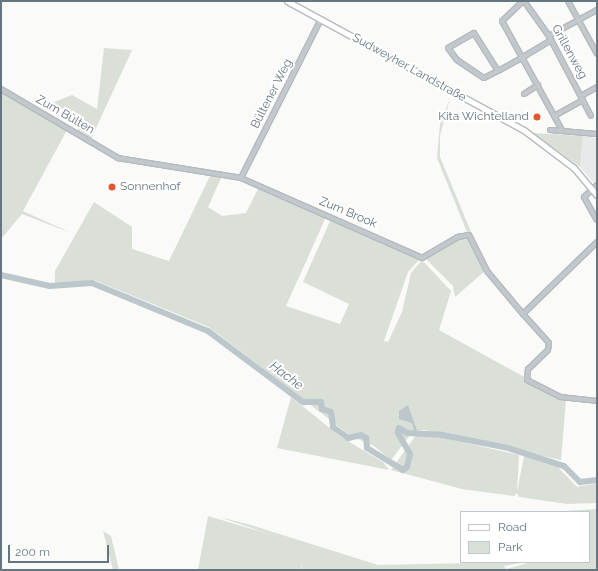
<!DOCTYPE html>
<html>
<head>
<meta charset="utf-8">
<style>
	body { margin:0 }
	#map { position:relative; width:598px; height:571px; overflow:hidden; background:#fafaf8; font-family:Raleway,sans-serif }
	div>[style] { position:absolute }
	.built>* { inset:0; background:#e8e9e9 }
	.green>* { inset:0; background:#dadfd7 }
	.water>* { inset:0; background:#bbc7cb }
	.river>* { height:6px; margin:-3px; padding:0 3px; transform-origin:3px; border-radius:3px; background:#bbc7cb }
	.roads { filter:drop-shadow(1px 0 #b5babe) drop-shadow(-1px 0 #b5babe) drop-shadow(0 1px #b5babe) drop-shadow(0 -1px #b5babe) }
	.minor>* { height:4px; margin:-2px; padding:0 2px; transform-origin:2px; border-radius:2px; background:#c3c8cc }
	.major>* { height:5px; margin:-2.5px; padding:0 2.5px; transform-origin:2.5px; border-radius:2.5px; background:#fff }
	.dots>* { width:11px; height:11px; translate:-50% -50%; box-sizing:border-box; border:2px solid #fff; border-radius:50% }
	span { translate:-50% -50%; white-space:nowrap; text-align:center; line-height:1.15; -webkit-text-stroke:4px #fff; paint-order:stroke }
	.street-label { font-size:12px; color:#657683 }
	.poi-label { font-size:12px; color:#657683 }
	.right { translate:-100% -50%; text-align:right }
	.left { translate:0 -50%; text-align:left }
	.water-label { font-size:13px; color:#60757c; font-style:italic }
	.frame { position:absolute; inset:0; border:2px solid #657683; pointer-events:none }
	.legend { position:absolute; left:460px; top:511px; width:130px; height:52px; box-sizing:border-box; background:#fff; border:1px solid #c1c8cd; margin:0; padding:5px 7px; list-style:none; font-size:12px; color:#657683 }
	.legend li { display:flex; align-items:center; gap:8px; height:20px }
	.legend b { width:20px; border:1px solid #c1c8cd }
	.scale { position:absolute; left:8px; top:545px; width:101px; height:18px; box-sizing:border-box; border:2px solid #657683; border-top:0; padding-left:5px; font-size:12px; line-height:14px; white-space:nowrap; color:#657683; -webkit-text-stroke:3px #fff; paint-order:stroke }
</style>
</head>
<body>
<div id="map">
	<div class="built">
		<div style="clip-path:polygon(583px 136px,597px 138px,597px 187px,580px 167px)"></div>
	</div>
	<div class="green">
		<div style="clip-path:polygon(104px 48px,132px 50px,91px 139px,77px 131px,83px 120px,52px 103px,72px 95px,97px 109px)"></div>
		<div style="clip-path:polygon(1px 91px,67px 130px,23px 211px,71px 233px,22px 214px,1px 239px)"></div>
		<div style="clip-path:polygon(450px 98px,440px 136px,440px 157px,474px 239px,467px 232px,437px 158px,440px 124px)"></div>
		<div style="clip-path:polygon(533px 133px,583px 136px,580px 167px)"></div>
		<div style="clip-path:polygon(210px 176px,221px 178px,208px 207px,222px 216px,246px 213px,259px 187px,326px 217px,286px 306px,340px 324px,349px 304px,303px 282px,331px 219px,420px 259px,408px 272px,384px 341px,388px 342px,402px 312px,411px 273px,422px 260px,451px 291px,439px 330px,566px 400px,561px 460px,424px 430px,413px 431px,391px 460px,374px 446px,351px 436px,209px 327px,94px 280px,55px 284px,55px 271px,94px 202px,132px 227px,132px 249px,169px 261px)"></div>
		<div style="clip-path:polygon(461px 237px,471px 240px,485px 271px,455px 297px,453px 286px,426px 259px)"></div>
		<div style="clip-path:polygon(291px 397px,341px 437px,383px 462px,389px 470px,277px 448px)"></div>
		<div style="clip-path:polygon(422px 433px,519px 455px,517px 492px,524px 456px,557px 466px,577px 487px,597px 483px,597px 503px,567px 504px,519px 497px,517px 493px,514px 496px,462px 489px,391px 470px,416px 435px)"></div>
		<div style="clip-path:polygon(597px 509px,597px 570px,302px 570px,302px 564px,301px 570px,198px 570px,208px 516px,269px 534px,219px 517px,251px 525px,378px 565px,527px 562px,504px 566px,506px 569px,532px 562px,589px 562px,589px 512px,564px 511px)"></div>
		<div style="clip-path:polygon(103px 531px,111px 536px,119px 570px,113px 570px)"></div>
	</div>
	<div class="water">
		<div style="clip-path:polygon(408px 405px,417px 431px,423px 432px,415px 433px,412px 423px,399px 419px,399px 411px)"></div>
	</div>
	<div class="river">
		<div style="left:1px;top:275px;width:50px;rotate:12.7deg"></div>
		<div style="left:50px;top:286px;width:42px;rotate:-4.1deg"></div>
		<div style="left:92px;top:283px;width:126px;rotate:22.5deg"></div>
		<div style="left:208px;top:331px;width:119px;rotate:36.8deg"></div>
		<div style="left:303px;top:402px;width:18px"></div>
		<div style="left:321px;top:402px;width:7px;rotate:82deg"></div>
		<div style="left:322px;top:409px;width:9px;rotate:18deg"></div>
		<div style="left:331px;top:412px;width:15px;rotate:82deg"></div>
		<div style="left:333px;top:427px;width:19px;rotate:36deg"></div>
		<div style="left:348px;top:438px;width:13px;rotate:-13deg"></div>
		<div style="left:361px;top:435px;width:6px;rotate:31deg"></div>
		<div style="left:366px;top:438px;width:10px;rotate:84deg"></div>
		<div style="left:367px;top:448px;width:42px;rotate:31.4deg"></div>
		<div style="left:403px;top:470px;width:5px;rotate:-37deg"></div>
		<div style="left:407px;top:467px;width:13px;rotate:-77deg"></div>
		<div style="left:410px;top:454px;width:24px;rotate:-120deg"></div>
		<div style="left:398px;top:433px;width:5px;rotate:-79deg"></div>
		<div style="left:399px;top:428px;width:9px;rotate:32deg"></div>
		<div style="left:407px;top:433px;width:35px;rotate:3deg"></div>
		<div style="left:442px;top:435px;width:67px;rotate:11.1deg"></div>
		<div style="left:508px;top:448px;width:59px;rotate:17.8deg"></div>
		<div style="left:564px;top:466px;width:23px;rotate:45deg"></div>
		<div style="left:580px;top:482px;width:17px;rotate:-7deg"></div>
	</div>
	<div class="roads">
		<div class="minor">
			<div style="left:523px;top:1px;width:29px;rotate:136deg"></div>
			<div style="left:502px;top:21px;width:124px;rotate:61.2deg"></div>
			<div style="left:524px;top:1px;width:43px;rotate:54.5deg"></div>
			<div style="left:549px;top:36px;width:90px;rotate:62.3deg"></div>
			<div style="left:568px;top:1px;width:60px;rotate:61.3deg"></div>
			<div style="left:549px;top:36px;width:55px;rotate:-28.4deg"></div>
			<div style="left:498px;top:71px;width:45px;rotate:-122.3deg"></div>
			<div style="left:474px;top:33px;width:30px;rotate:150deg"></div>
			<div style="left:448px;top:48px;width:15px;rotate:53deg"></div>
			<div style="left:457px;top:60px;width:32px;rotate:34deg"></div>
			<div style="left:484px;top:78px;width:16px;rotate:-27deg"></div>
			<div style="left:498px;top:71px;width:29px;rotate:-29deg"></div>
			<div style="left:523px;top:57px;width:33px;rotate:-31deg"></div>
			<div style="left:1px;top:89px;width:136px;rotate:30.5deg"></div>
			<div style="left:118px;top:158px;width:125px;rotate:9.2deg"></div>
			<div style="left:241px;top:178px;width:198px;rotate:23.8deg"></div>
			<div style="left:422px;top:258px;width:42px;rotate:-30.3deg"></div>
			<div style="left:458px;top:237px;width:11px;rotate:-10deg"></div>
			<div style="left:469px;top:235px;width:40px;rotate:63.4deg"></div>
			<div style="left:487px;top:271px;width:56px;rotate:50.1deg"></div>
			<div style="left:524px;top:94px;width:17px;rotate:-33deg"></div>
			<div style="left:581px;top:96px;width:18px;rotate:-29deg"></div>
			<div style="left:556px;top:115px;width:31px;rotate:-29deg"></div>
			<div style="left:550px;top:130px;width:47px;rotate:4.9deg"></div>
			<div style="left:241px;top:178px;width:178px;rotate:-63.3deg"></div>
			<div style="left:597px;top:185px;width:18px;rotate:137deg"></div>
			<div style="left:584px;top:197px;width:26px;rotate:61deg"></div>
			<div style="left:597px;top:242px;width:103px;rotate:135.8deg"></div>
			<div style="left:523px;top:314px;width:39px;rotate:48deg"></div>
			<div style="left:549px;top:343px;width:7px;rotate:98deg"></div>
			<div style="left:548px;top:350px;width:28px;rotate:136deg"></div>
			<div style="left:528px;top:369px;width:11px;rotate:95deg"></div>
			<div style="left:527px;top:380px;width:37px;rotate:27deg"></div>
			<div style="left:560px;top:397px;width:37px;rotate:6deg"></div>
		</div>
		<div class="major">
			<div style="left:287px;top:1px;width:271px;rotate:28.6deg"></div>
			<div style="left:525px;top:131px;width:61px;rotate:37.1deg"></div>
			<div style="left:574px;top:168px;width:35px;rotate:50deg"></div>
		</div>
	</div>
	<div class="dots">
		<div style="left:537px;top:117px;background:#e4572e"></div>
		<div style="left:112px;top:187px;background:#e4572e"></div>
	</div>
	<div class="street-label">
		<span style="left:569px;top:52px;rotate:61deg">Grillenweg</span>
		<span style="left:409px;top:68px;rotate:29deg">Sudweyher Landstraße</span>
		<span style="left:272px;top:94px;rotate:-63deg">Bültener Weg</span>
		<span style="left:65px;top:115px;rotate:30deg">Zum Bülten</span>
		<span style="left:348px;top:213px;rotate:23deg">Zum Brook</span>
	</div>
	<div class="poi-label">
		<span class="right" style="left:529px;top:117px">Kita Wichtelland</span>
		<span class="left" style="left:120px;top:187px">Sonnenhof</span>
	</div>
	<div class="water-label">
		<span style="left:286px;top:376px;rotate:37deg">Hache</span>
	</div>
	<div class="frame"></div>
	<ul class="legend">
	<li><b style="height:5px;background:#fff"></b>Road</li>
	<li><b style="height:11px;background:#dadfd7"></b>Park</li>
	</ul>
	<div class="scale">200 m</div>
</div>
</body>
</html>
